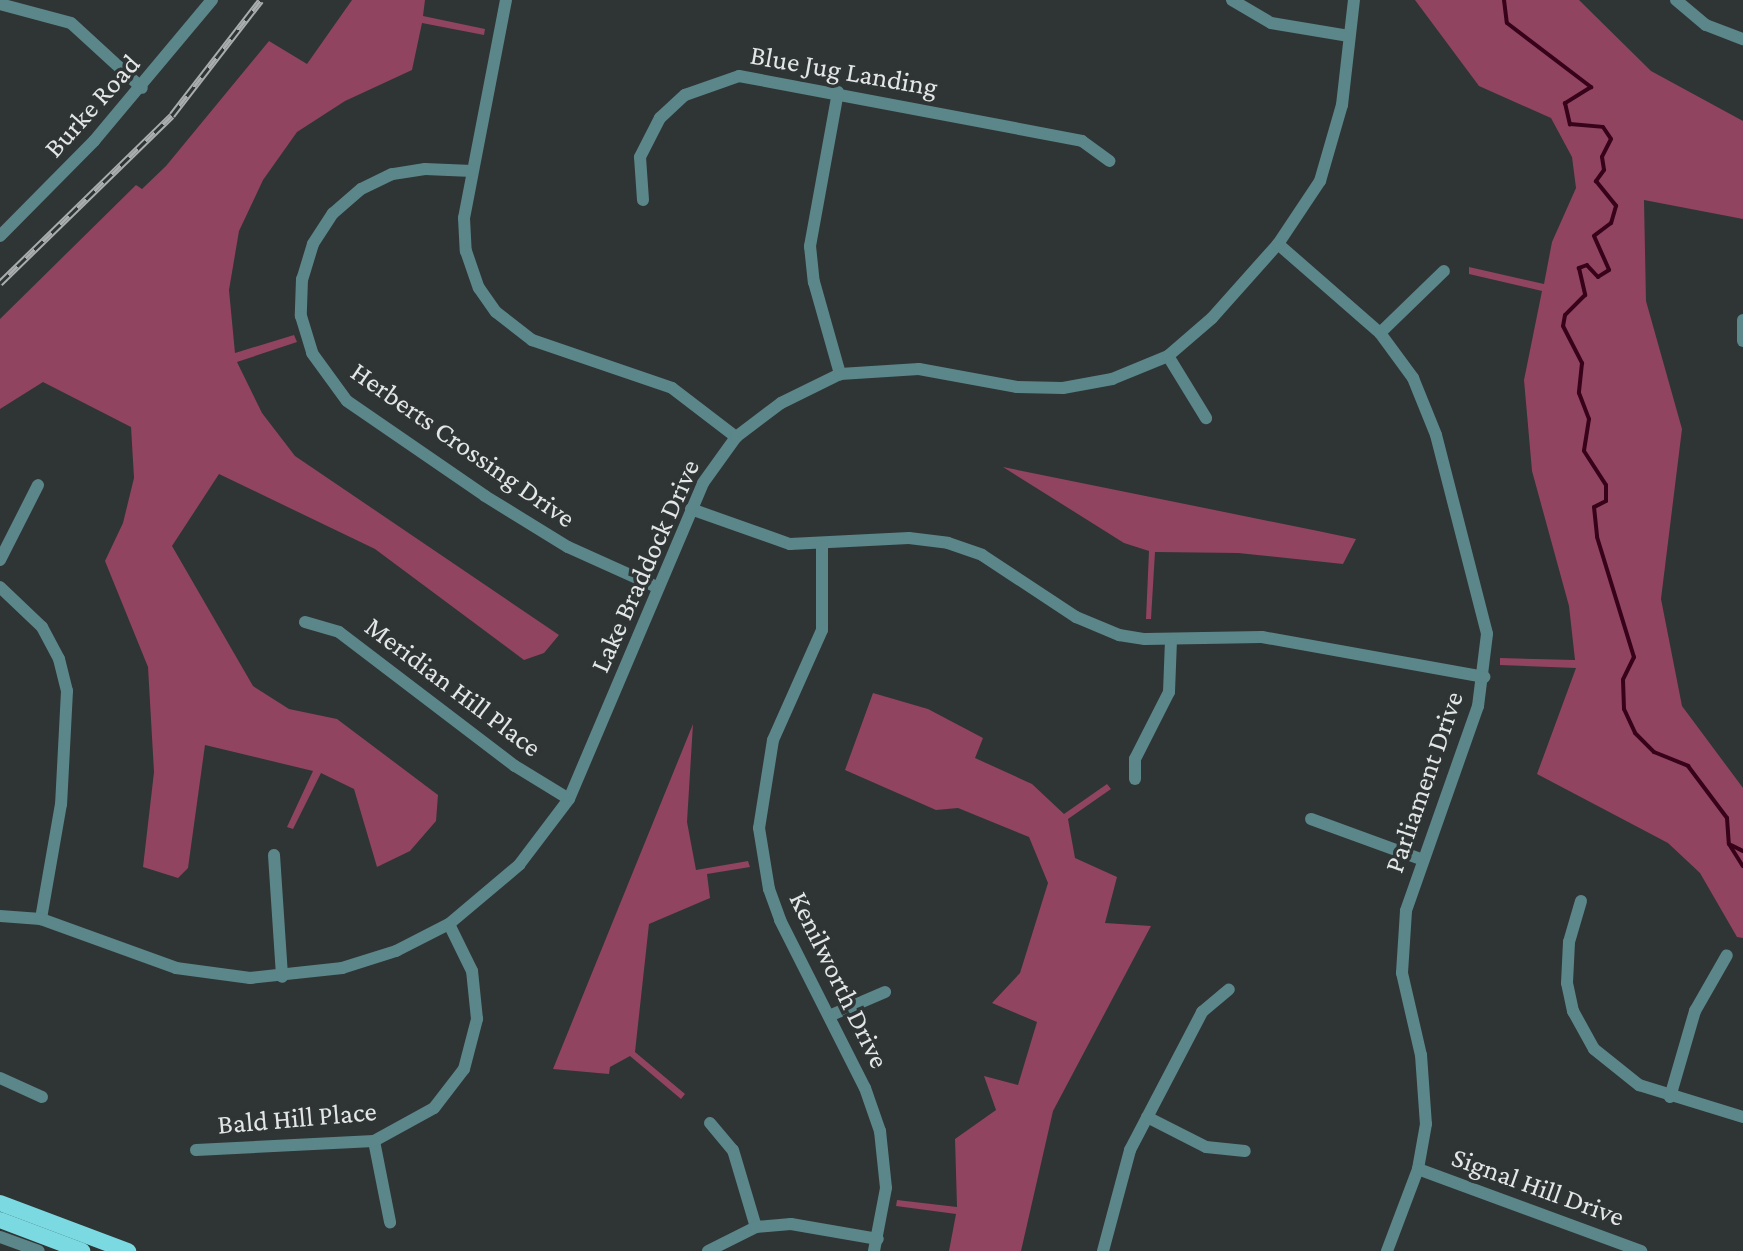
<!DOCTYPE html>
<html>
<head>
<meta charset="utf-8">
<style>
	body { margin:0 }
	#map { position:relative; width:1743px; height:1251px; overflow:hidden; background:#2f3434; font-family:"Crimson Pro",serif }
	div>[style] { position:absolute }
	.forest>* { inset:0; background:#90445f }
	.stream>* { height:4px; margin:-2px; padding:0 2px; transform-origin:2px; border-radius:2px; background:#38031a }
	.minor>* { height:12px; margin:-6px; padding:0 6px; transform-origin:6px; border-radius:6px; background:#5b868a }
	.major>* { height:16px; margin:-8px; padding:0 8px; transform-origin:8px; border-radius:8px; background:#7bd9e1 }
	.rail>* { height:7px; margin-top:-3.5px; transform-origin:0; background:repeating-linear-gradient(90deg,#2f3434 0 12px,#a9adad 0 24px); box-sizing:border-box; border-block:2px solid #a9adad }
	span { translate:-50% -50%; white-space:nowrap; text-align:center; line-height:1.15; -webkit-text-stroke:7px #2f3434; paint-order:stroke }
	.street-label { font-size:28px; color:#e3e6e6 }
</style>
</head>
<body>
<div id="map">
	<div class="forest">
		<div style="clip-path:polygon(352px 0,425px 0,423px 16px,485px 29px,484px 35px,422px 23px,412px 70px,345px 101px,297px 132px,263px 180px,239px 231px,229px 290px,235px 353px,294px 335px,297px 342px,237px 362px,262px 413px,295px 456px,559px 635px,544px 653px,524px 660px,375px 549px,219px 474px,172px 546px,253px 686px,289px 709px,337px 719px,438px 795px,436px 821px,410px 851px,377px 867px,354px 789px,321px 773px,293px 829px,287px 827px,313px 771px,205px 745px,188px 868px,178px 878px,143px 867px,154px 772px,148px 667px,105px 561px,123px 523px,134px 478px,131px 427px,43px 382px,0 409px,0 319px,136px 185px,142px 189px,166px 166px,269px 41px,307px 64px)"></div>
		<div style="clip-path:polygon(1415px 0,1579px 0,1651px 71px,1743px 121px,1743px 219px,1644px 200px,1646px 301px,1682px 429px,1661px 599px,1682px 706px,1743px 788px,1743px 938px,1737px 937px,1700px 873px,1668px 843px,1537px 774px,1576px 668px,1500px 665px,1500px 658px,1575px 660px,1569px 606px,1532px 471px,1524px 380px,1542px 291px,1469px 274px,1469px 267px,1544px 284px,1552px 242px,1576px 188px,1572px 157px,1551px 118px,1479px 86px)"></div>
		<div style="clip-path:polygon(1003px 467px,1318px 531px,1356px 539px,1343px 564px,1238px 553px,1155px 552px,1151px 619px,1146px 619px,1149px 551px,1124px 543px)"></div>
		<div style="clip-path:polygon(873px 693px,928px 709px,983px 738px,975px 758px,1032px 784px,1064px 814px,1107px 784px,1111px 789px,1068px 819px,1075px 858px,1117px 877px,1105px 923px,1151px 926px,1053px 1111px,1021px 1251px,949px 1251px,956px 1214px,896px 1206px,897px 1200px,957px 1207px,955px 1139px,996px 1110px,984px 1076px,1018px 1085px,1037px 1022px,992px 1003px,1020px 973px,1048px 883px,1029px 837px,958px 808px,936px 810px,845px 770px)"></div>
		<div style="clip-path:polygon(693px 724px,687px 822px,696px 870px,748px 861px,750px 867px,707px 874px,710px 898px,649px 924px,635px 1052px,685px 1094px,681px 1099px,630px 1056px,610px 1067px,609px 1074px,553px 1069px)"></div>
	</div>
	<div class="stream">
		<div style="left:1504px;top:0;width:23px;rotate:83deg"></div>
		<div style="left:1507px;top:23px;width:106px;rotate:37.3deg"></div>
		<div style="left:1591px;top:87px;width:31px;rotate:148deg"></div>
		<div style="left:1565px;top:103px;width:22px;rotate:77deg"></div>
		<div style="left:1570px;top:124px;width:33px;rotate:5deg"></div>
		<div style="left:1603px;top:127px;width:14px;rotate:56deg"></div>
		<div style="left:1611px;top:139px;width:20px;rotate:117deg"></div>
		<div style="left:1602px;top:157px;width:13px;rotate:81deg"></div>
		<div style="left:1604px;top:170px;width:14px;rotate:126deg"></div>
		<div style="left:1596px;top:181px;width:32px;rotate:51deg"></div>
		<div style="left:1616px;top:206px;width:18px;rotate:106deg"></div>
		<div style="left:1611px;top:223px;width:21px;rotate:143deg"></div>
		<div style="left:1594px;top:236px;width:37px;rotate:66deg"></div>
		<div style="left:1609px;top:270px;width:13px;rotate:148deg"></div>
		<div style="left:1598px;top:277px;width:16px;rotate:-133deg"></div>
		<div style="left:1587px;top:265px;width:9px;rotate:159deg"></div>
		<div style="left:1579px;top:268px;width:28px;rotate:77deg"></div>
		<div style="left:1585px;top:295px;width:28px;rotate:135deg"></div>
		<div style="left:1565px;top:315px;width:11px;rotate:100deg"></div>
		<div style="left:1563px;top:326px;width:42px;rotate:62.8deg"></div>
		<div style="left:1582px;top:363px;width:30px;rotate:96deg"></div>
		<div style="left:1579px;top:393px;width:28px;rotate:69deg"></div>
		<div style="left:1589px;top:419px;width:32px;rotate:99deg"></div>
		<div style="left:1584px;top:451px;width:40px;rotate:57.1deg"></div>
		<div style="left:1606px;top:485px;width:16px;rotate:90deg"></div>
		<div style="left:1606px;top:501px;width:13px;rotate:153deg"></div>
		<div style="left:1594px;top:507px;width:30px;rotate:84deg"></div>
		<div style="left:1597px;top:537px;width:126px;rotate:72.9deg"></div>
		<div style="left:1634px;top:657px;width:25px;rotate:116deg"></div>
		<div style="left:1623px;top:680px;width:29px;rotate:88deg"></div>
		<div style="left:1624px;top:709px;width:26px;rotate:65deg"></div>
		<div style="left:1635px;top:733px;width:27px;rotate:45deg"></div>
		<div style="left:1654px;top:752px;width:37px;rotate:22deg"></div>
		<div style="left:1688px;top:766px;width:65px;rotate:53.1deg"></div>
		<div style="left:1727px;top:818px;width:26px;rotate:86deg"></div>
		<div style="left:1729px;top:844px;width:26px;rotate:58deg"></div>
		<div style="left:1731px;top:845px;width:13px;rotate:27deg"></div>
	</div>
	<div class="minor">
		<div style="left:506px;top:0;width:222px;rotate:100.9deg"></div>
		<div style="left:464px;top:218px;width:33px;rotate:87deg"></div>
		<div style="left:466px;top:251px;width:39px;rotate:71deg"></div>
		<div style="left:479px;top:288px;width:29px;rotate:55deg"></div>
		<div style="left:496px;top:312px;width:46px;rotate:37.9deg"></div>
		<div style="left:532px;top:340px;width:148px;rotate:18.9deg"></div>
		<div style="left:672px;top:388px;width:81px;rotate:37.4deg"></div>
		<div style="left:1232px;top:0;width:45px;rotate:30.5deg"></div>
		<div style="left:1271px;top:23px;width:79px;rotate:9.5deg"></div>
		<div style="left:1676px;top:0;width:39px;rotate:40deg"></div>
		<div style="left:1706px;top:25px;width:40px;rotate:21deg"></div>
		<div style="left:0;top:4px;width:73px;rotate:15deg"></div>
		<div style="left:71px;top:23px;width:96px;rotate:42.5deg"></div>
		<div style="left:838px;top:92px;width:157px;rotate:100.3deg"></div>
		<div style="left:810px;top:246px;width:36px;rotate:84deg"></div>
		<div style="left:814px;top:282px;width:96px;rotate:74.2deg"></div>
		<div style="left:472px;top:171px;width:47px;rotate:-177.6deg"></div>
		<div style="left:425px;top:169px;width:33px;rotate:171deg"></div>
		<div style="left:392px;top:174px;width:34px;rotate:154deg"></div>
		<div style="left:361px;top:189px;width:37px;rotate:139deg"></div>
		<div style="left:333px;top:213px;width:37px;rotate:123deg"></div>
		<div style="left:313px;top:244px;width:37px;rotate:107deg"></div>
		<div style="left:302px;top:279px;width:37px;rotate:92deg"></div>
		<div style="left:301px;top:316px;width:39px;rotate:73deg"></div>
		<div style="left:312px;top:353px;width:59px;rotate:53.9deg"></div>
		<div style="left:347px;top:401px;width:168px;rotate:34.5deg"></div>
		<div style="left:485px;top:496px;width:97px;rotate:31.6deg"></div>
		<div style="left:568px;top:547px;width:98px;rotate:24.2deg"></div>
		<div style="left:643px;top:200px;width:43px;rotate:-94deg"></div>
		<div style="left:640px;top:157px;width:44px;rotate:-62.9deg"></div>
		<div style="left:660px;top:118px;width:34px;rotate:-43deg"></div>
		<div style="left:685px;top:95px;width:57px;rotate:-19.4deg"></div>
		<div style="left:739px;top:76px;width:349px;rotate:10.7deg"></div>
		<div style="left:1082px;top:141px;width:34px;rotate:36deg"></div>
		<div style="left:0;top:236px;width:134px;rotate:-45.3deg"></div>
		<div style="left:94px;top:141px;width:184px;rotate:-50.1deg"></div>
		<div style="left:1278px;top:244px;width:135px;rotate:41.1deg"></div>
		<div style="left:1380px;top:333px;width:56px;rotate:53.7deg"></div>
		<div style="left:1413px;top:378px;width:61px;rotate:68deg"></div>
		<div style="left:1436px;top:435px;width:205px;rotate:75.6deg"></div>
		<div style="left:1487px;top:634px;width:73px;rotate:97.1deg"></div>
		<div style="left:1478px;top:706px;width:217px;rotate:109.4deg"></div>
		<div style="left:1406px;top:911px;width:62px;rotate:93.7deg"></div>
		<div style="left:1402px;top:973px;width:84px;rotate:77deg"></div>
		<div style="left:1421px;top:1055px;width:69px;rotate:85.9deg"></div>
		<div style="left:1426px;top:1124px;width:46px;rotate:100.1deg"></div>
		<div style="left:1418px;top:1169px;width:88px;rotate:110.7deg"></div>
		<div style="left:1743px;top:320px;width:21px;rotate:90deg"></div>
		<div style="left:1380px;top:333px;width:89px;rotate:-44.1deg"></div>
		<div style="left:1168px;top:356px;width:73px;rotate:58.5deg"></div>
		<div style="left:691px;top:509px;width:105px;rotate:19.5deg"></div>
		<div style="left:790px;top:544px;width:119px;rotate:-2.9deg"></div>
		<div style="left:909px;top:538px;width:39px;rotate:7deg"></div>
		<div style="left:948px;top:543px;width:36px;rotate:19deg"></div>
		<div style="left:982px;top:555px;width:113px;rotate:33.4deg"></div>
		<div style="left:1076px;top:617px;width:47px;rotate:22.7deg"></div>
		<div style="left:1119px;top:635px;width:26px;rotate:9deg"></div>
		<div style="left:1145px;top:639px;width:117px;rotate:-1deg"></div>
		<div style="left:1262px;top:637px;width:226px;rotate:10.2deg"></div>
		<div style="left:822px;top:546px;width:84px;rotate:90deg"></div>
		<div style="left:822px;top:630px;width:120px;rotate:114deg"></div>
		<div style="left:773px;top:740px;width:89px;rotate:99deg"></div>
		<div style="left:759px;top:828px;width:62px;rotate:80.7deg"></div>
		<div style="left:769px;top:889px;width:33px;rotate:70deg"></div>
		<div style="left:780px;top:920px;width:188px;rotate:63.2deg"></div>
		<div style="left:865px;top:1088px;width:46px;rotate:70.8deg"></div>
		<div style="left:880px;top:1131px;width:57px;rotate:84deg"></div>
		<div style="left:886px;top:1188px;width:64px;rotate:100.8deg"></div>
		<div style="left:0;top:560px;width:84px;rotate:-63.1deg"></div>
		<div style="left:0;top:587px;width:58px;rotate:43.6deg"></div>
		<div style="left:42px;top:627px;width:36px;rotate:62deg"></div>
		<div style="left:59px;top:659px;width:33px;rotate:76deg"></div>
		<div style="left:67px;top:691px;width:113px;rotate:93deg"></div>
		<div style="left:61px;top:804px;width:117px;rotate:99.9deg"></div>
		<div style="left:305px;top:622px;width:35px;rotate:16deg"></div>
		<div style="left:339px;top:632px;width:221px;rotate:37.3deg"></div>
		<div style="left:515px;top:766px;width:63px;rotate:31.4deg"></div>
		<div style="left:1135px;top:779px;width:20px;rotate:-90deg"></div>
		<div style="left:1135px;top:759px;width:75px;rotate:-63.1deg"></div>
		<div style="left:1169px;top:692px;width:52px;rotate:-87.8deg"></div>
		<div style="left:1311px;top:819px;width:117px;rotate:20deg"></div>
		<div style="left:274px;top:855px;width:122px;rotate:86.2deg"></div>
		<div style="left:1581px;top:901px;width:43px;rotate:106.3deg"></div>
		<div style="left:1569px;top:942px;width:41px;rotate:92.8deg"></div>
		<div style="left:1567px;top:983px;width:29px;rotate:78deg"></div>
		<div style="left:1573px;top:1011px;width:43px;rotate:61.1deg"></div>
		<div style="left:1594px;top:1049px;width:58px;rotate:38.7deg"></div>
		<div style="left:1639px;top:1085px;width:109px;rotate:17.1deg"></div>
		<div style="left:0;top:916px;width:41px;rotate:4.2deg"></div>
		<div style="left:41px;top:919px;width:144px;rotate:19.9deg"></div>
		<div style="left:176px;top:968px;width:75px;rotate:7.7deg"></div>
		<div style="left:250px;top:978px;width:93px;rotate:-6.2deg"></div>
		<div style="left:342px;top:968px;width:57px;rotate:-17.5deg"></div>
		<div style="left:396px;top:951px;width:59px;rotate:-27deg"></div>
		<div style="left:449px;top:924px;width:92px;rotate:-40.1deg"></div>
		<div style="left:519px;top:865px;width:83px;rotate:-52.9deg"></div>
		<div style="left:569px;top:799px;width:343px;rotate:-67deg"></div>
		<div style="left:703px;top:483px;width:57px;rotate:-54.3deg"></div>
		<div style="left:736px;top:437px;width:56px;rotate:-37.1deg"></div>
		<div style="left:781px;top:403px;width:66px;rotate:-26.2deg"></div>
		<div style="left:840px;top:374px;width:79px;rotate:-3.6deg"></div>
		<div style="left:919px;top:369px;width:100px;rotate:10.4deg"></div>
		<div style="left:1017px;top:387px;width:46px;rotate:1.2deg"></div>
		<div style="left:1063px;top:388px;width:50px;rotate:-10.4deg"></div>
		<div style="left:1112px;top:379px;width:61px;rotate:-22.3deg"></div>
		<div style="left:1168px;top:356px;width:58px;rotate:-40.8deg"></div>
		<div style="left:1212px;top:318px;width:99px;rotate:-48.3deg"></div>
		<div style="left:1278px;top:244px;width:76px;rotate:-56.3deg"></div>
		<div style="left:1320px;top:181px;width:79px;rotate:-73.9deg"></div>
		<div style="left:1342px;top:105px;width:106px;rotate:-83.5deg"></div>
		<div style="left:829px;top:1016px;width:61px;rotate:-23.2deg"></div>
		<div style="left:0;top:1078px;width:46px;rotate:24.3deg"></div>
		<div style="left:1670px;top:1097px;width:90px;rotate:-73.8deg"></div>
		<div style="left:1695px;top:1011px;width:64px;rotate:-60.3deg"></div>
		<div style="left:1147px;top:1117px;width:66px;rotate:27deg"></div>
		<div style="left:1206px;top:1147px;width:39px;rotate:6deg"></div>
		<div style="left:710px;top:1123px;width:35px;rotate:50deg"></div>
		<div style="left:733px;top:1150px;width:80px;rotate:73.4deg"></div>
		<div style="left:374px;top:1141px;width:83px;rotate:78.8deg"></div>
		<div style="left:196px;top:1150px;width:178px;rotate:-2.9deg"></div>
		<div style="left:374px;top:1141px;width:68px;rotate:-28.8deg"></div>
		<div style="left:434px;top:1108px;width:49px;rotate:-52.4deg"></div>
		<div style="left:464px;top:1069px;width:52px;rotate:-75.4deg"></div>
		<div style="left:477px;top:1019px;width:48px;rotate:-95.9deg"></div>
		<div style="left:472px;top:971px;width:52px;rotate:-116.1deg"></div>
		<div style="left:1418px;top:1169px;width:238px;rotate:20.2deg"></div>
		<div style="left:0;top:1237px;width:41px;rotate:19.7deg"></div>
		<div style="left:708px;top:1251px;width:54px;rotate:-26.6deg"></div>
		<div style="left:756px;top:1227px;width:35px;rotate:-5deg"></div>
		<div style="left:791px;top:1224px;width:88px;rotate:9.8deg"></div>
		<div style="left:1103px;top:1251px;width:105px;rotate:-75deg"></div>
		<div style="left:1130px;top:1150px;width:156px;rotate:-62.4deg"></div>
		<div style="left:1202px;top:1012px;width:35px;rotate:-40deg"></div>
	</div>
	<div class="major">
		<div style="left:0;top:1203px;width:137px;rotate:20.6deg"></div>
		<div style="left:0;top:1220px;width:88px;rotate:20.7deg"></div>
	</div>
	<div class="rail">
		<div style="left:0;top:283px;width:240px;rotate:-44.3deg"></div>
		<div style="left:172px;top:115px;width:145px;rotate:-52.3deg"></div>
	</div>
	<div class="street-label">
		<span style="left:844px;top:71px;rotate:10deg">Blue Jug Landing</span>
		<span style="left:92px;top:106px;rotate:-48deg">Burke Road</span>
		<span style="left:463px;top:445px;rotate:35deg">Herberts Crossing Drive</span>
		<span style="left:645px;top:566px;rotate:-66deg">Lake Braddock Drive</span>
		<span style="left:453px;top:687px;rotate:37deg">Meridian Hill Place</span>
		<span style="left:1424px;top:782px;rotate:-71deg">Parliament Drive</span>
		<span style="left:839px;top:980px;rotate:64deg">Kenilworth Drive</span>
		<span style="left:297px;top:1118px;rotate:-5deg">Bald Hill Place</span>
		<span style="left:1538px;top:1187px;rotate:20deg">Signal Hill Drive</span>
	</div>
</div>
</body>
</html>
